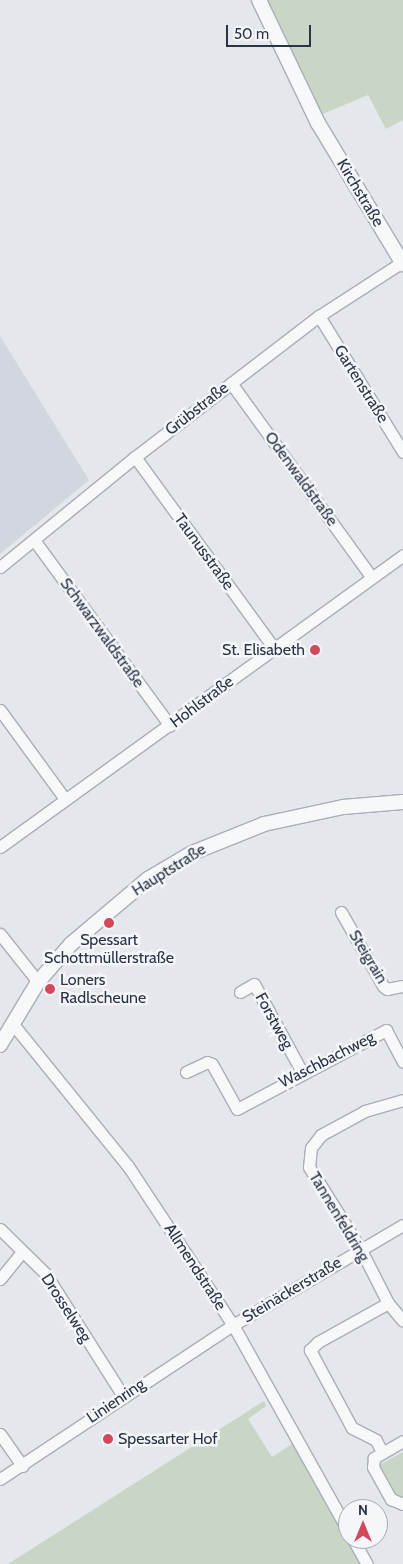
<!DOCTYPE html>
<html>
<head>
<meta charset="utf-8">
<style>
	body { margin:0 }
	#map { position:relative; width:403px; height:1564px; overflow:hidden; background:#e4e7ec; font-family:Cabin,sans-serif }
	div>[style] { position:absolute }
	.built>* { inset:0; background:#d2d6de }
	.green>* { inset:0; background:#c9d6c5 }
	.roads { filter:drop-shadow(1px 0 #a9aeb7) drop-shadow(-1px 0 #a9aeb7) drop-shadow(0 1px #a9aeb7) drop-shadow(0 -1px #a9aeb7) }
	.minor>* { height:11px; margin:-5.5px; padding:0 5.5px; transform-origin:5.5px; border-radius:5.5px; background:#f7f8fa }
	.tertiary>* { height:14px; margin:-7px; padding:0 7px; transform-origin:7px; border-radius:7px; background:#f7f8fa }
	.dots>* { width:14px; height:14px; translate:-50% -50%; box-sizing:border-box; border:2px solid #f4f6f9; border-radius:50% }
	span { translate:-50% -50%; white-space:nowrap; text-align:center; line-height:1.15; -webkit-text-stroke:5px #f4f6f9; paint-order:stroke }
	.street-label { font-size:16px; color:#2b3445 }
	.poi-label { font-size:16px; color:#2b3445 }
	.right { translate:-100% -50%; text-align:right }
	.left { translate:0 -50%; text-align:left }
	.north { position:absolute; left:338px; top:1499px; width:50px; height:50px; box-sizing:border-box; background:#f4f6f9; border:1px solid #a4a8b1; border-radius:50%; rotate:0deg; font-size:14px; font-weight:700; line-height:20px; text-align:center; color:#2b3445 }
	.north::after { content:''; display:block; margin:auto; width:18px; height:22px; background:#d1495b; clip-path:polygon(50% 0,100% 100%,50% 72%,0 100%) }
	.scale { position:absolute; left:226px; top:25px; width:85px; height:22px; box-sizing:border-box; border:2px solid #2b3445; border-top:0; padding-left:6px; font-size:15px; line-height:18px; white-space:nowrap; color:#2b3445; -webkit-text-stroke:4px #f4f6f9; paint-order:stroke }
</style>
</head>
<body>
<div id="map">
	<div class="built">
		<div style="clip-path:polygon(0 336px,89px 480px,0 554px)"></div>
	</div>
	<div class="green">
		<div style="clip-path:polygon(264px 0,403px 0,403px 120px,386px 129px,368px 95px,320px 115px)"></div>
		<div style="clip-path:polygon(264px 1401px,266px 1406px,248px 1419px,272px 1457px,295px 1442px,363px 1564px,8px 1564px)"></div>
		<div style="clip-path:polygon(403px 1452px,403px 1498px,397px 1502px,377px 1466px)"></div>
	</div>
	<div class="roads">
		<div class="minor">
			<div style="left:319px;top:316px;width:160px;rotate:58.3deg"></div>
			<div style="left:231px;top:383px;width:237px;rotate:54.1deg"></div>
			<div style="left:135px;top:457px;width:235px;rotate:54deg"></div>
			<div style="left:34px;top:540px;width:230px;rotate:53.8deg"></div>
			<div style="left:0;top:567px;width:174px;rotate:-39.2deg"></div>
			<div style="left:135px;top:457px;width:232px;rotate:-37.5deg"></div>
			<div style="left:319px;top:316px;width:99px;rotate:-33deg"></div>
			<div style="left:0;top:710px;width:110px;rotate:53.9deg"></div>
			<div style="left:0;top:847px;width:498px;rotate:-35.9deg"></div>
			<div style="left:341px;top:912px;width:85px;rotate:60.4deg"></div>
			<div style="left:383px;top:986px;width:5px;rotate:37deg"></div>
			<div style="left:387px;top:989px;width:16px;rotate:-11deg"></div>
			<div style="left:0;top:934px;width:61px;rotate:51.6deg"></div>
			<div style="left:240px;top:992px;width:16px;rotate:-30deg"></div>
			<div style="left:254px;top:984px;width:100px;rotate:61.4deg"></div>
			<div style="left:12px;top:1023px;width:184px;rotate:51deg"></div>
			<div style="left:128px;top:1166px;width:191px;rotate:56.6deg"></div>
			<div style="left:233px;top:1325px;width:236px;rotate:60.8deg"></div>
			<div style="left:186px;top:1072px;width:23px;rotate:-25deg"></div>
			<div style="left:207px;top:1062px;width:5px;rotate:22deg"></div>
			<div style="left:212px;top:1064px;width:51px;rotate:60.9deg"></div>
			<div style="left:237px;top:1109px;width:169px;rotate:-27.9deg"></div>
			<div style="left:386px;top:1030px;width:36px;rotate:62deg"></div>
			<div style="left:403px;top:1100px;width:40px;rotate:164deg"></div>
			<div style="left:365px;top:1111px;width:50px;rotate:151.4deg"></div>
			<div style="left:321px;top:1135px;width:16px;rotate:128deg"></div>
			<div style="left:311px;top:1148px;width:19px;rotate:96deg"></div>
			<div style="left:309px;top:1167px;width:96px;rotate:57.8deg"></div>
			<div style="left:360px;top:1248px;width:62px;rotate:63deg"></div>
			<div style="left:388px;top:1303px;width:23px;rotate:50deg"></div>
			<div style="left:0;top:1229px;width:63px;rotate:44.4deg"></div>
			<div style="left:45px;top:1273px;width:146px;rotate:57.6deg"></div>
			<div style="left:0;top:1279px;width:33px;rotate:-51deg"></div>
			<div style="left:0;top:1434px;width:39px;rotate:55deg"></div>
			<div style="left:403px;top:1441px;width:34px;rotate:150deg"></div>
			<div style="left:374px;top:1458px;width:9px;rotate:96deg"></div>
			<div style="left:373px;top:1467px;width:37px;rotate:61deg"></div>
			<div style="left:391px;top:1499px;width:13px;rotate:23deg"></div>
			<div style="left:382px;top:1452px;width:13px;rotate:-117deg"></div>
			<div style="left:376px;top:1440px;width:27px;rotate:-153deg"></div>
			<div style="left:352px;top:1428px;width:89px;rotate:-118.3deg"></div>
			<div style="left:310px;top:1350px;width:11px;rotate:-45deg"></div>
			<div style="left:318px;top:1342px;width:80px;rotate:-29.1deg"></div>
			<div style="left:0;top:1479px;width:279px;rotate:-33.5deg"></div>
			<div style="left:233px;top:1325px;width:197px;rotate:-30.5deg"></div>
			<div style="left:353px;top:1539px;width:29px;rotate:61deg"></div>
		</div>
		<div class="tertiary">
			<div style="left:259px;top:0;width:136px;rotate:64.4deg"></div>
			<div style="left:318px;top:123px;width:165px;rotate:58.9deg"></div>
			<div style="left:0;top:1045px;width:74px;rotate:-58.9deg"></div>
			<div style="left:38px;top:982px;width:50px;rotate:-49deg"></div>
			<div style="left:71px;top:944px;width:101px;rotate:-40.2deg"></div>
			<div style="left:148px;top:879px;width:51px;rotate:-30.6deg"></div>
			<div style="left:192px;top:853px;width:78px;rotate:-21.9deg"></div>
			<div style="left:264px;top:824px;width:81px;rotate:-12.1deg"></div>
			<div style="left:343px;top:807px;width:60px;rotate:-4.8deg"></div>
		</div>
	</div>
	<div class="dots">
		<div style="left:315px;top:650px;background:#d1495b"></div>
		<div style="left:109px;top:923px;background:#d1495b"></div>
		<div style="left:50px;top:989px;background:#d1495b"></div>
		<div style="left:108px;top:1439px;background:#d1495b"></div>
	</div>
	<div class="street-label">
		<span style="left:360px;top:193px;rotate:59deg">Kirchstraße</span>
		<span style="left:361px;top:384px;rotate:58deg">Gartenstraße</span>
		<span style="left:197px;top:409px;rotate:-38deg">Grübstraße</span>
		<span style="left:301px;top:479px;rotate:54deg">Odenwaldstraße</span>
		<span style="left:204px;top:552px;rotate:54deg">Taunusstraße</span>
		<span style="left:102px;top:633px;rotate:54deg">Schwarzwaldstraße</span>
		<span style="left:202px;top:702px;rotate:-37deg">Hohlstraße</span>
		<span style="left:169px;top:870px;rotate:-32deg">Hauptstraße</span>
		<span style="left:368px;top:957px;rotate:59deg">Steigrain</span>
		<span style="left:274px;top:1021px;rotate:61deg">Forstweg</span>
		<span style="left:327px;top:1060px;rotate:-27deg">Waschbachweg</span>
		<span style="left:339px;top:1217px;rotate:59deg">Tannenfeldring</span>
		<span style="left:195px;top:1267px;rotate:57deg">Allmendstraße</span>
		<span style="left:292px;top:1290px;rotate:-31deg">Steinäckerstraße</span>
		<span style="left:66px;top:1308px;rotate:57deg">Drosselweg</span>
		<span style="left:116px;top:1401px;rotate:-34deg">Linienring</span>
	</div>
	<div class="poi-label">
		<span class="right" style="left:305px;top:650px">St. Elisabeth</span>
		<span style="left:109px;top:949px">Spessart<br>Schottmüllerstraße</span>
		<span class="left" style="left:60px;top:989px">Loners<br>Radlscheune</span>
		<span class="left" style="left:118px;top:1439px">Spessarter Hof</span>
	</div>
	<div class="north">N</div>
	<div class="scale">50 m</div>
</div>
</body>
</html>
